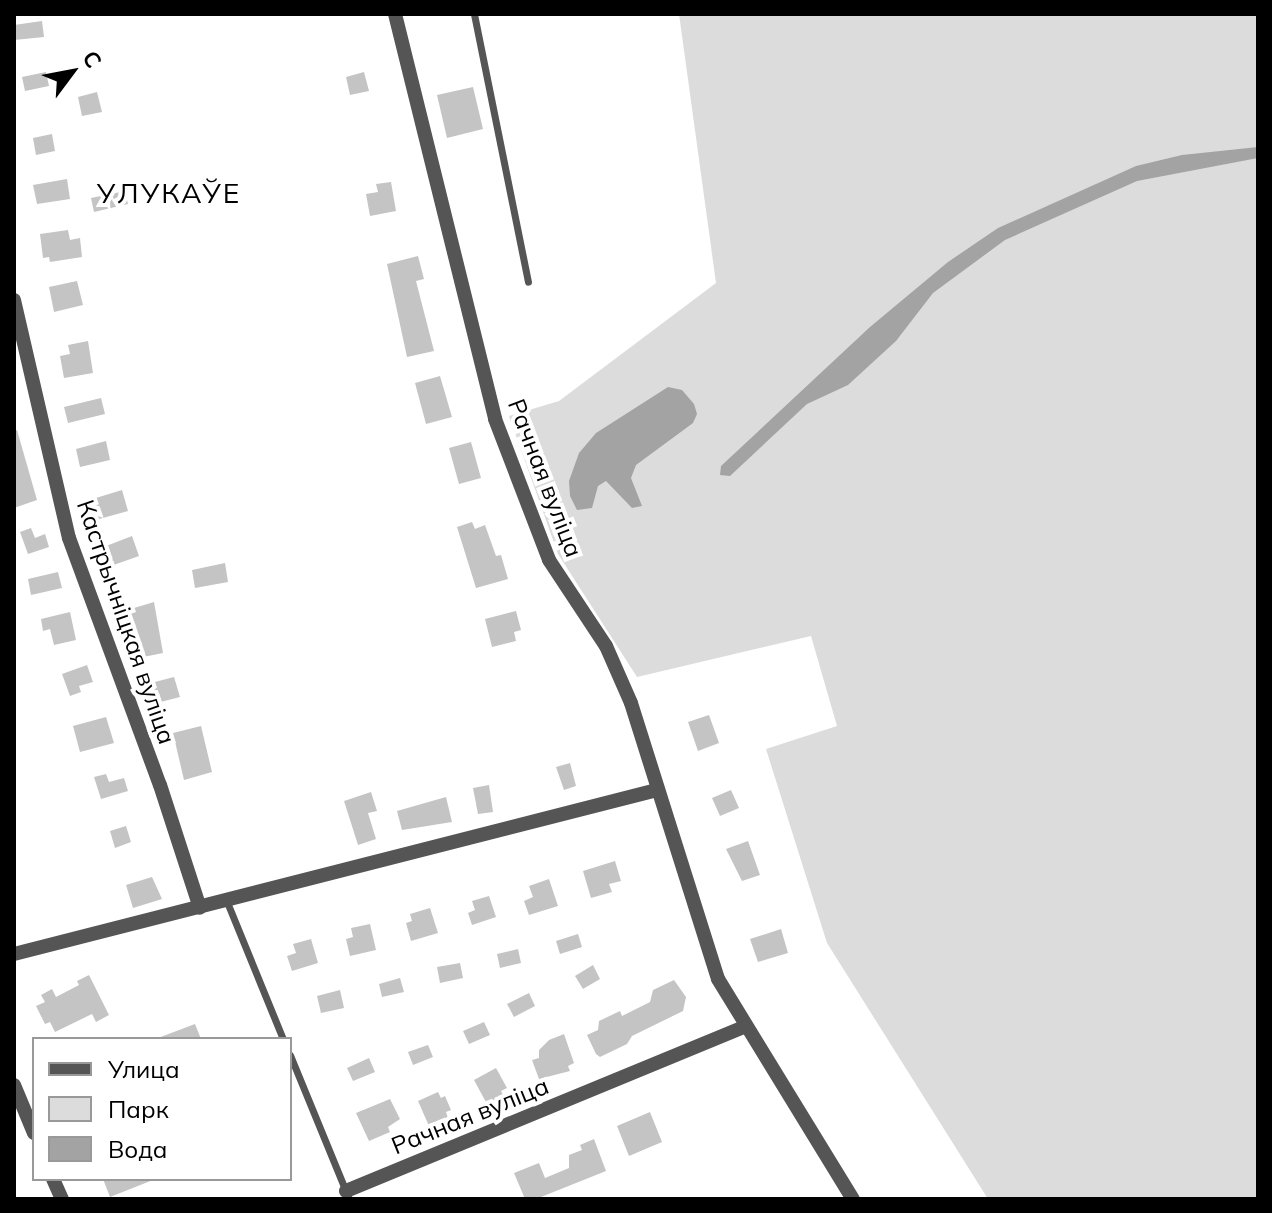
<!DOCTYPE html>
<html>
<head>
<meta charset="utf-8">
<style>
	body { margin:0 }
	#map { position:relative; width:1272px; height:1213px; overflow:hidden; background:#fff; font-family:Mulish,sans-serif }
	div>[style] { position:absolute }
	.green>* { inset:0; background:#dcdcdc }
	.water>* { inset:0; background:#a3a3a3 }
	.building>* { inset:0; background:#c4c4c4 }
	.service>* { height:7px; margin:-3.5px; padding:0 3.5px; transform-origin:3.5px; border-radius:3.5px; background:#555 }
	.minor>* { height:14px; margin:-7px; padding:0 7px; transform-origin:7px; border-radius:7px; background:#555 }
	span { translate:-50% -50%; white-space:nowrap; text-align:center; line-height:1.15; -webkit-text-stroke:8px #fff; paint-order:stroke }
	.street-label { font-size:24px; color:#000 }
	.quarter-label { font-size:28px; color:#000; letter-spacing:2px }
	.frame { position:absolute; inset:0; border:16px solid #000; pointer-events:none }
	.legend { position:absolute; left:32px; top:1037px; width:260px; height:144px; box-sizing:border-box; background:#fff; border:2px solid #999; margin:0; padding:10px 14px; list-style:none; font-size:24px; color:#000 }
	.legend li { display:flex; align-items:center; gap:16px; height:40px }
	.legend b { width:40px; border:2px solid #999 }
	.north { position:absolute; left:32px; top:32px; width:80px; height:80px; -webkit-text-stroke:6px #fff; paint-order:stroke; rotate:58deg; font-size:22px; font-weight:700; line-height:32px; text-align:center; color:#000 }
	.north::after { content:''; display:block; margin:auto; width:28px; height:36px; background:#000; clip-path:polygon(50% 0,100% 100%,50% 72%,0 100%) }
</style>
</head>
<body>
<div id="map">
	<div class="green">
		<div style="clip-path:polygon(679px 14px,1258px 14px,1258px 1199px,988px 1199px,827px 943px,766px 749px,837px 726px,811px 636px,637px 677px,558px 554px,509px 416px,559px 401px,716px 283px)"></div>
	</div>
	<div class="water">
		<div style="clip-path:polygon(1258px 147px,1258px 158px,1137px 181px,1005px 240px,933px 293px,896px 341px,848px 385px,807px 404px,730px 476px,720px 475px,721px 466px,870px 327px,948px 262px,998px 228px,1136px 166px,1182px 155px)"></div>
		<div style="clip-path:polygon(668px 387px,682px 390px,694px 404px,697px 414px,693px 423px,636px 465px,631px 478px,642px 506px,632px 508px,606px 481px,598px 486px,592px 508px,577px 510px,570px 496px,569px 481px,579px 453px,596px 433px)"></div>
	</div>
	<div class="building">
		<div style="clip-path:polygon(42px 21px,44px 37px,14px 40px,14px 25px)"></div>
		<div style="clip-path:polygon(46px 72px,49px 86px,25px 91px,22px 77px)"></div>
		<div style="clip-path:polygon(364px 72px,369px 91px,350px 95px,346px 77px)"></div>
		<div style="clip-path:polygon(473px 87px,483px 129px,447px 138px,437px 95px)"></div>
		<div style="clip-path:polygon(97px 92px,102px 112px,82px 116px,78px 97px)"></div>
		<div style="clip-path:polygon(52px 134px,55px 151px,36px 155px,33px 138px)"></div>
		<div style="clip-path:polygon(67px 179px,70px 199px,37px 204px,33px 185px)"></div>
		<div style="clip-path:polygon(391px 182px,396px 211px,370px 216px,366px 194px,378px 192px,376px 184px)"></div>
		<div style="clip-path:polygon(125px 191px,128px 204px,94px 212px,91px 198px)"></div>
		<div style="clip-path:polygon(68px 230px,70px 240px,80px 238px,82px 257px,50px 262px,49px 257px,43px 258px,40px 234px)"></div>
		<div style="clip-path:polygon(418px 256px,424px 279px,416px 281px,434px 351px,407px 357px,387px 264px)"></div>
		<div style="clip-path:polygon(77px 281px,83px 305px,54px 312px,49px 287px)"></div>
		<div style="clip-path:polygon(88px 341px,93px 373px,64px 378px,60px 356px,70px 354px,68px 345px)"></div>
		<div style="clip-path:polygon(440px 376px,452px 417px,426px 424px,415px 383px)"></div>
		<div style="clip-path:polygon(101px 398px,105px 414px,68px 423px,64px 407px)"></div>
		<div style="clip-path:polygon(17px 430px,37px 500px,14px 508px,14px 431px)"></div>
		<div style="clip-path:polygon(106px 441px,110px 460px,80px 467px,76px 449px)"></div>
		<div style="clip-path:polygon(471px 442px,481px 478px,459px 484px,449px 448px)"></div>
		<div style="clip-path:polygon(122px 490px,128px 511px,92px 521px,86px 501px)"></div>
		<div style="clip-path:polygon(472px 522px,475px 529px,485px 525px,496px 556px,501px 555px,508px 579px,476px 588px,457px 527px)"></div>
		<div style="clip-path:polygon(31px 528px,35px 538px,45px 534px,49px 547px,28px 554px,20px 532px)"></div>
		<div style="clip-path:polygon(132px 536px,139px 556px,108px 567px,101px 548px)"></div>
		<div style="clip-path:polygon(225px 563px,228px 582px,195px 588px,192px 570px)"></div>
		<div style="clip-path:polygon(58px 572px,62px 588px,31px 595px,28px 579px)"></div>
		<div style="clip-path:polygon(154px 602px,163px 653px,138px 658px,124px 611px)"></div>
		<div style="clip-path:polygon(516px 611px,521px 630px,514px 632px,516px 641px,492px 647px,485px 619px)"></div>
		<div style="clip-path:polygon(70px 612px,76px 640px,54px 645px,50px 629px,43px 631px,41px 619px)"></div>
		<div style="clip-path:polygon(87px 665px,93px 682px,79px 686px,81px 692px,70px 696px,62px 674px)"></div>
		<div style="clip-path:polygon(174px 677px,180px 697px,153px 704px,147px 684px)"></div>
		<div style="clip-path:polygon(709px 715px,719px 743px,698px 751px,688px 722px)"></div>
		<div style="clip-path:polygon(106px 717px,114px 743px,80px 752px,73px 726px)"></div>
		<div style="clip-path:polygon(201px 726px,212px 772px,184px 780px,173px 733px)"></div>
		<div style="clip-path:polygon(570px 763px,576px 786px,564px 790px,556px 767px)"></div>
		<div style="clip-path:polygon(106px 774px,109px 782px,124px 778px,128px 791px,101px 799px,94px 777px)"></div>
		<div style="clip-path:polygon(489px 785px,493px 812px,478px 814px,473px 788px)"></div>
		<div style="clip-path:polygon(731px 790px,739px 808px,720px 816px,712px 798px)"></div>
		<div style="clip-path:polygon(371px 792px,377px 811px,368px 813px,376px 839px,358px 845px,344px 801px)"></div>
		<div style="clip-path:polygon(446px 797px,452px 822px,402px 830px,397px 811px)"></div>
		<div style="clip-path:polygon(126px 826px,131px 842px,115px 848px,110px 831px)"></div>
		<div style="clip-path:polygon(748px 841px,760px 875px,742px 881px,726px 849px)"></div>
		<div style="clip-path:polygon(615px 861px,621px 881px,609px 884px,612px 892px,591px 898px,583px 871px)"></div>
		<div style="clip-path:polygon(152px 877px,162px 899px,133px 908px,126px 885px)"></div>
		<div style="clip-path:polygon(549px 879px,558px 906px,529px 915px,524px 901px,533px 897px,529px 886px)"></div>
		<div style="clip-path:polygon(489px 896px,496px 917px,472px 925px,468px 913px,475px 910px,472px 901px)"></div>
		<div style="clip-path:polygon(430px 908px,438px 933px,411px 941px,406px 923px,412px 921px,410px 914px)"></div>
		<div style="clip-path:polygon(370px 924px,376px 950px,350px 956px,346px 939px,353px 937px,351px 928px)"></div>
		<div style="clip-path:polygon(781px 929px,788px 953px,758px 962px,750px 939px)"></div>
		<div style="clip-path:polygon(578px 934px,582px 947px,560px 954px,556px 941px)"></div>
		<div style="clip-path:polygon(311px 939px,318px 963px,292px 971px,287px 956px,296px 953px,293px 944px)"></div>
		<div style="clip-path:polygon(518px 949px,521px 963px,500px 968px,497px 954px)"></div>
		<div style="clip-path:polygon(460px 963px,463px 978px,440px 983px,437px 967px)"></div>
		<div style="clip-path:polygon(593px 965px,600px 979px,583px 989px,575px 976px)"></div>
		<div style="clip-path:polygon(89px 975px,109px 1015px,96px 1022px,92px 1014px,55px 1032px,50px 1022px,45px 1024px,36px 1006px,45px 1002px,41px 995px,52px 989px,56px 997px,79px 985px,77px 981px)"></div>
		<div style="clip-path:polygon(400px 978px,404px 992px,382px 997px,379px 984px)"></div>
		<div style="clip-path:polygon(674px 980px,686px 997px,683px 1011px,632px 1036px,627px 1044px,600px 1057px,596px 1054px,587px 1035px,598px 1030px,599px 1021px,620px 1011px,622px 1016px,650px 1002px,653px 990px)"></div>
		<div style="clip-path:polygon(340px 990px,344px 1008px,321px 1013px,317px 996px)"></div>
		<div style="clip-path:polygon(529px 993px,535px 1006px,514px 1017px,507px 1004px)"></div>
		<div style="clip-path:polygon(484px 1022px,490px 1035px,469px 1044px,463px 1031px)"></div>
		<div style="clip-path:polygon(195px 1024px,201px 1039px,158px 1039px,158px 1038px)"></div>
		<div style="clip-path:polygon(564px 1034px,574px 1063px,568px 1066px,570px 1071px,539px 1079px,532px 1060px,539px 1058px,539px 1050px,549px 1040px)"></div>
		<div style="clip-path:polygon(428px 1045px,433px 1057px,413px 1065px,408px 1052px)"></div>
		<div style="clip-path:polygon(369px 1058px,375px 1072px,353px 1081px,347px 1068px)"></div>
		<div style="clip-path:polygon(496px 1068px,507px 1088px,501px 1091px,503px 1095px,487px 1104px,474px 1080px)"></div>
		<div style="clip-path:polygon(438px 1092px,441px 1098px,445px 1096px,451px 1110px,446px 1112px,448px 1118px,429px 1126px,418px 1101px)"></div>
		<div style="clip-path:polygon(390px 1099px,400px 1119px,388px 1127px,390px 1132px,369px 1141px,356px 1113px)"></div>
		<div style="clip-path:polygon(650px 1112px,662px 1142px,629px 1156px,617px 1126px)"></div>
		<div style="clip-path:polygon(594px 1139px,606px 1171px,536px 1199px,525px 1199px,514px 1173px,539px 1163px,545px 1178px,569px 1168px,569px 1155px,582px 1150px,580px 1145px)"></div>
		<div style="clip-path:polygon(103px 1179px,153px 1179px,153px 1180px,110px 1197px)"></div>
	</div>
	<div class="service">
		<div style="left:474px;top:14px;width:273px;rotate:78.6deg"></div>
		<div style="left:227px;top:902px;width:148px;rotate:67.8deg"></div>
		<div style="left:290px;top:1055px;width:156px;rotate:67.7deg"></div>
	</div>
	<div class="minor">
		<div style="left:395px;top:14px;width:417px;rotate:76.1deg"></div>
		<div style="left:495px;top:419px;width:151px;rotate:69deg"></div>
		<div style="left:549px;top:560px;width:103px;rotate:56.5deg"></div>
		<div style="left:606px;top:646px;width:62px;rotate:66.3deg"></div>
		<div style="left:631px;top:703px;width:289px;rotate:72.5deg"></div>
		<div style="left:718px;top:979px;width:258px;rotate:58.5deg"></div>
		<div style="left:14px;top:300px;width:244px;rotate:77deg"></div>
		<div style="left:69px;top:538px;width:263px;rotate:69.8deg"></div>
		<div style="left:160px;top:785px;width:129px;rotate:72deg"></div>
		<div style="left:14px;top:954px;width:664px;rotate:-14.31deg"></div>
		<div style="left:14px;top:1085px;width:52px;rotate:67.4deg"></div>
		<div style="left:53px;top:1179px;width:22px;rotate:66deg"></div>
		<div style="left:346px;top:1191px;width:430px;rotate:-22.4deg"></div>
	</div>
	<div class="street-label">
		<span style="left:545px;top:478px;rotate:69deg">Рачная вуліца</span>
		<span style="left:126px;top:622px;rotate:71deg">Кастрычніцкая вуліца</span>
		<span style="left:470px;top:1116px;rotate:-22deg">Рачная вуліца</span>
	</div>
	<div class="quarter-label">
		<span style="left:169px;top:193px">УЛУКАЎЕ</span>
	</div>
	<div class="frame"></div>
	<ul class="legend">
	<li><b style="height:10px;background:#555"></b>Улица</li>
	<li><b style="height:22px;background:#dcdcdc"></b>Парк</li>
	<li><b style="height:22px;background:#a3a3a3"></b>Вода</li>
	</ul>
	<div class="north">С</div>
</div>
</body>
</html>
